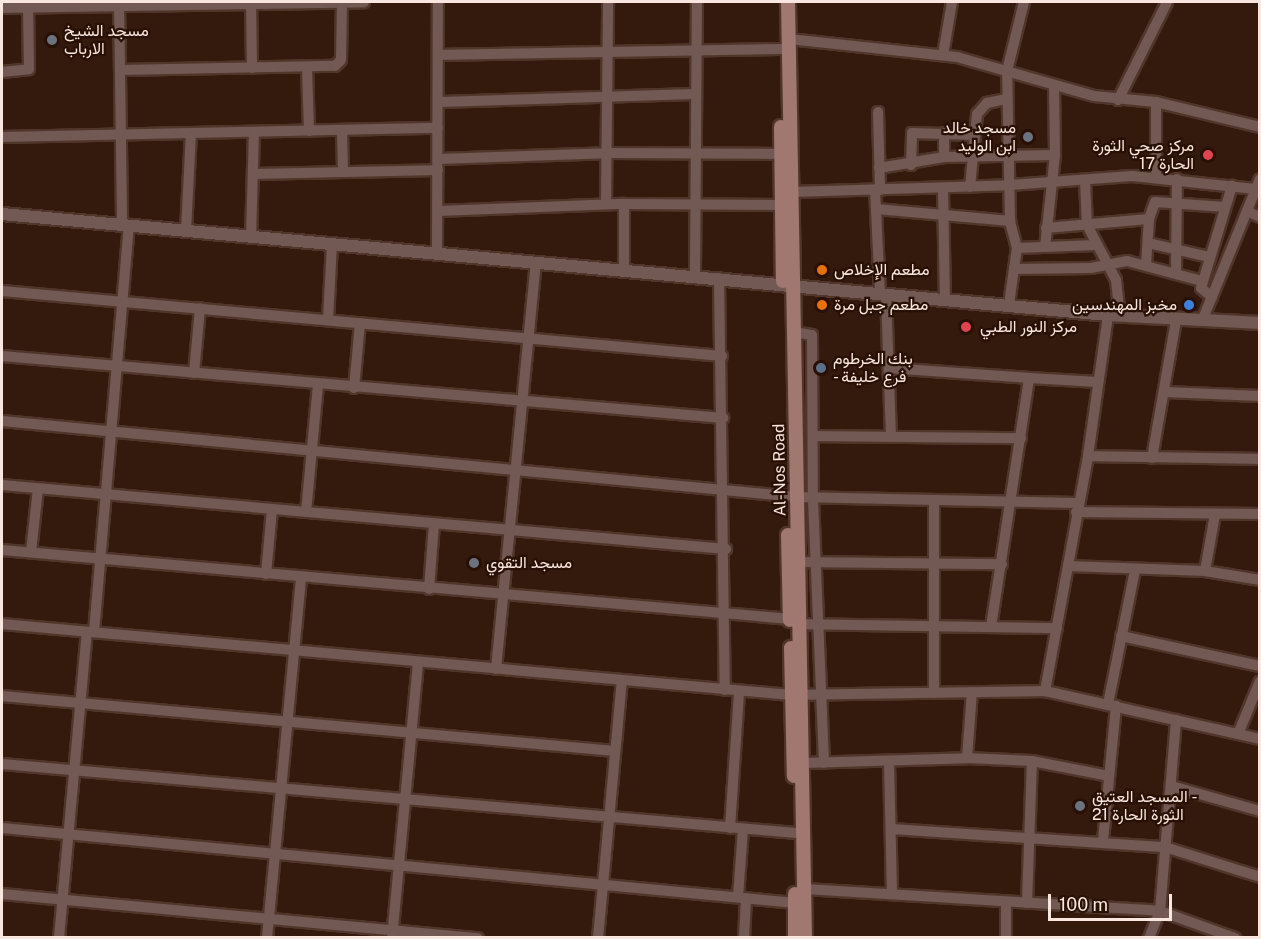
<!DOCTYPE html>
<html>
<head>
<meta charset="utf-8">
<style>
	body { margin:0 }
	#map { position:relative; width:1261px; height:939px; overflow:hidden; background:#34190d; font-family:"Public Sans",Vazirmatn,sans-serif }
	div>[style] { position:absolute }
	.roads { filter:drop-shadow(2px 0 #50362a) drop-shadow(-2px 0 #50362a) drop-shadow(0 2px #50362a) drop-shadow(0 -2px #50362a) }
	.minor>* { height:10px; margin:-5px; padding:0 5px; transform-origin:5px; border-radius:5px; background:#725954 }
	.tertiary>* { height:12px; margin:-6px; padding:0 6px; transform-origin:6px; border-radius:6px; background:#725954 }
	.secondary>* { height:14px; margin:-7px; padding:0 7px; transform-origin:7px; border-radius:7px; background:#a07870 }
	.dots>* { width:16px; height:16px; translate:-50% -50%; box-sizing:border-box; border:3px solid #291005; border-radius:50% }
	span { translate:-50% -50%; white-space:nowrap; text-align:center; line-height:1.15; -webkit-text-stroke:4.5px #291005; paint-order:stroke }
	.poi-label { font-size:16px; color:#f9e6de }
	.left { translate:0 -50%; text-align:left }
	.right { translate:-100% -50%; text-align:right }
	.street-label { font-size:16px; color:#f9e6de }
	.frame { position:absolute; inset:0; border:3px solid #f9e6de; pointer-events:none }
	.scale { position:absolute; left:1048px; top:894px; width:124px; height:27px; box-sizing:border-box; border:3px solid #f9e6de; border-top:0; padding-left:8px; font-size:18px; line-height:21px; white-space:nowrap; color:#f9e6de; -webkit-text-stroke:4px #291005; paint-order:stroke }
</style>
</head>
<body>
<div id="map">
	<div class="roads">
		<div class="minor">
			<div style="left:119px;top:2px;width:224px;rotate:89.2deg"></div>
			<div style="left:251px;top:2px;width:66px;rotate:89.1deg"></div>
			<div style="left:2px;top:8px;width:362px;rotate:-0.9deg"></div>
			<div style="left:789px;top:39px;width:169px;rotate:6.1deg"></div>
			<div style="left:957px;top:57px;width:142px;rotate:15.9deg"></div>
			<div style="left:1094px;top:96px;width:62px;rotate:5.5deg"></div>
			<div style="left:1156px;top:102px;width:107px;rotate:13.5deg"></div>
			<div style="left:438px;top:55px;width:351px;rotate:-1deg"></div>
			<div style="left:943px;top:55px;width:54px;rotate:-80.4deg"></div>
			<div style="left:307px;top:67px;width:64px;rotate:88.2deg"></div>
			<div style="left:120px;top:70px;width:215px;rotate:-1.1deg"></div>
			<div style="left:335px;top:66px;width:8px;rotate:-45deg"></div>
			<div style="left:341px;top:60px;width:58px;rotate:-89deg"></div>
			<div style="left:2px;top:72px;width:27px;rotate:-6deg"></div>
			<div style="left:29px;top:69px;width:61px;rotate:-90.9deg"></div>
			<div style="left:1118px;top:100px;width:110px;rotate:-63.4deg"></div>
			<div style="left:438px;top:102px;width:258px;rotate:-1.8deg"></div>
			<div style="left:1156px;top:102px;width:75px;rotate:90deg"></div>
			<div style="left:878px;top:112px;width:78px;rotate:88.5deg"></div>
			<div style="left:342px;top:130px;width:42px;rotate:88.6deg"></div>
			<div style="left:2px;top:137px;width:436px;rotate:-1.2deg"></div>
			<div style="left:944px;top:157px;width:24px;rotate:-90deg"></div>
			<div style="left:438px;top:159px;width:168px;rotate:-2deg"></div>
			<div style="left:606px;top:153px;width:176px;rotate:0.3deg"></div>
			<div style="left:911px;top:165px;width:32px;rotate:-88deg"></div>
			<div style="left:912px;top:133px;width:62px;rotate:1.8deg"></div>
			<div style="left:879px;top:168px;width:66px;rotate:-9.6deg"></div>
			<div style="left:944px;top:157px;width:111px;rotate:-1deg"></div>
			<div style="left:253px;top:174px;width:185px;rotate:-1.2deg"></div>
			<div style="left:1085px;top:180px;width:45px;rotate:87.5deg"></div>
			<div style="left:1087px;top:225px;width:62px;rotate:62.2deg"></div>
			<div style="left:1116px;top:280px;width:36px;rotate:84deg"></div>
			<div style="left:970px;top:187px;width:73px;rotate:-84.5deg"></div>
			<div style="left:977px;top:114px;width:15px;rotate:-48deg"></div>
			<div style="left:987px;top:103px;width:19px;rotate:-12deg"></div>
			<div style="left:943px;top:188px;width:110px;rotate:89deg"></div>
			<div style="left:875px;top:190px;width:103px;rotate:87.2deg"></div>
			<div style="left:792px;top:192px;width:218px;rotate:-1.8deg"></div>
			<div style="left:1010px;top:185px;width:122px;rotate:-4.2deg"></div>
			<div style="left:1132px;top:176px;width:124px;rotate:6deg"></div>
			<div style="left:606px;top:204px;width:202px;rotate:-89.4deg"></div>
			<div style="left:876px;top:209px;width:135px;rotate:5.1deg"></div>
			<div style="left:438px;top:211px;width:186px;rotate:-2.2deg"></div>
			<div style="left:624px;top:204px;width:158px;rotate:0.4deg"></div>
			<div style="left:1247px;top:211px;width:14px;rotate:25deg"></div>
			<div style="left:1046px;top:228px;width:103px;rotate:-5deg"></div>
			<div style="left:186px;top:231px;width:98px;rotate:-87.1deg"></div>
			<div style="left:251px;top:237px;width:105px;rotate:-88.4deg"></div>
			<div style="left:1148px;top:243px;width:63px;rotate:12.9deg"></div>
			<div style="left:1045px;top:247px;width:93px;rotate:-83.8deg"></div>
			<div style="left:1055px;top:155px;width:69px;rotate:-90.8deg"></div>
			<div style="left:1017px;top:248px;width:79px;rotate:-2.2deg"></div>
			<div style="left:437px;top:254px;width:252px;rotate:-89.8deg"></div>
			<div style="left:1146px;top:265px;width:46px;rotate:-86.3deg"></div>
			<div style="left:1149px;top:219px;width:18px;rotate:-71deg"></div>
			<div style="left:1155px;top:202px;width:70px;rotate:4.1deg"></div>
			<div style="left:1014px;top:269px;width:77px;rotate:-0.7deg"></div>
			<div style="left:1091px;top:268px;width:37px;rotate:-11deg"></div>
			<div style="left:1127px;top:261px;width:78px;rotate:14.9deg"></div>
			<div style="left:624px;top:270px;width:66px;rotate:-90deg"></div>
			<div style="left:1176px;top:272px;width:93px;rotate:-89.4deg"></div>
			<div style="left:695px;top:275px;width:273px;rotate:-89.6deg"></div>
			<div style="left:719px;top:278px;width:412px;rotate:89.2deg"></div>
			<div style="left:2px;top:291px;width:723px;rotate:5.16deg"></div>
			<div style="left:886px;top:294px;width:143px;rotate:88deg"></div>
			<div style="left:1212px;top:297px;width:14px;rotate:-141deg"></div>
			<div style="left:1201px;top:288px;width:107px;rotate:-73.1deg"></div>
			<div style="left:1009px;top:304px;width:57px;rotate:-81.9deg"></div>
			<div style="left:1017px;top:248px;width:28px;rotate:-105deg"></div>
			<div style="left:1010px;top:221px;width:150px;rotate:-91.1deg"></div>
			<div style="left:1007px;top:71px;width:71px;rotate:-76.2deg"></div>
			<div style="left:328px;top:320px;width:76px;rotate:-87deg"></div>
			<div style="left:1202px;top:321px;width:153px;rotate:-67.8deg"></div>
			<div style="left:793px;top:332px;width:19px;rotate:9deg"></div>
			<div style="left:812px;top:335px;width:164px;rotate:89.7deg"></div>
			<div style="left:813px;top:499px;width:264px;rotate:87.6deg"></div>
			<div style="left:2px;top:356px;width:724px;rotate:4.91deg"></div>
			<div style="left:890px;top:368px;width:139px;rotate:4.1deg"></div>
			<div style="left:194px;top:373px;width:65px;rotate:-84.7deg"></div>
			<div style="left:354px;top:388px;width:65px;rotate:-84.7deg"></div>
			<div style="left:1165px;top:392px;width:95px;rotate:2.4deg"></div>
			<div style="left:2px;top:421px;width:789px;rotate:5.46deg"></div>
			<div style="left:813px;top:436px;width:208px;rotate:0.6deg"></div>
			<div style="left:1088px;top:456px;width:172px;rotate:1deg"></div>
			<div style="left:1152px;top:458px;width:140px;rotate:-80.1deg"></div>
			<div style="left:2px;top:485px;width:727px;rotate:5.05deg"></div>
			<div style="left:796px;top:497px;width:281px;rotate:1.2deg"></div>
			<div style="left:306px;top:512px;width:129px;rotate:-84.6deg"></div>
			<div style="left:1076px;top:512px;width:184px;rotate:0.6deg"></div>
			<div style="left:2px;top:550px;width:791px;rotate:5deg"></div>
			<div style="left:31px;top:552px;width:63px;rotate:-83.7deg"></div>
			<div style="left:798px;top:562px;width:204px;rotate:0.6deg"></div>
			<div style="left:1068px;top:566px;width:137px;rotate:2.1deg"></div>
			<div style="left:1205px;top:571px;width:56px;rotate:9.3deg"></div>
			<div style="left:1205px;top:571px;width:58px;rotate:-80deg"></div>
			<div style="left:266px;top:574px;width:65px;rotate:-84.7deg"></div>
			<div style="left:429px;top:589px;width:65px;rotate:-85.6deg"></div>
			<div style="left:2px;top:624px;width:792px;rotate:5.14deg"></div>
			<div style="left:791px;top:695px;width:254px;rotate:-0.9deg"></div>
			<div style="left:1045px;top:691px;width:220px;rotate:12.6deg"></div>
			<div style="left:799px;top:624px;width:258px;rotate:0.9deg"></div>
			<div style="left:991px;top:627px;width:252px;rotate:-81.3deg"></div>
			<div style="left:1029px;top:378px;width:69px;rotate:3.3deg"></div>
			<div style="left:94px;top:632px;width:408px;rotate:-85.1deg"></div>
			<div style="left:1121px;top:636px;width:142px;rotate:12.2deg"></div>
			<div style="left:496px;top:669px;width:408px;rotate:-84.4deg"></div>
			<div style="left:1045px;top:691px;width:239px;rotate:-79.6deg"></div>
			<div style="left:1088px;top:456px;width:142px;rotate:-81.9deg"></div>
			<div style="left:934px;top:693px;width:193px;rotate:-90deg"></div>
			<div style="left:2px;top:696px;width:615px;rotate:5.13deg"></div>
			<div style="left:1108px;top:704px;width:137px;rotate:-78.6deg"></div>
			<div style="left:1238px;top:734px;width:57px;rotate:-67.5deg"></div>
			<div style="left:967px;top:758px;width:66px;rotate:-85.7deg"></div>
			<div style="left:889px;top:762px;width:130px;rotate:88.7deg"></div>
			<div style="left:803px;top:763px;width:164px;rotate:-1.7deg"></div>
			<div style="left:967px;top:758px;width:65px;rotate:2.6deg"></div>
			<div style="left:1032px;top:761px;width:78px;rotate:11deg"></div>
			<div style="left:2px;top:764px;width:797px;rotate:4.97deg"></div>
			<div style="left:1171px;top:786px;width:92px;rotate:15.7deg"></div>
			<div style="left:2px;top:828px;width:797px;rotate:5.4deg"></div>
			<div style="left:730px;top:828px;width:137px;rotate:-86.2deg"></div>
			<div style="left:892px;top:829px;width:274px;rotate:3.8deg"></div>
			<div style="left:1165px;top:847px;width:100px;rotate:17.5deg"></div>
			<div style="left:1103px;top:841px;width:136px;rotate:-84.5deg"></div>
			<div style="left:805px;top:889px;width:356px;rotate:3.5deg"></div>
			<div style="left:1160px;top:911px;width:80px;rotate:19.8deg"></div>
			<div style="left:2px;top:894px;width:478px;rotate:5.3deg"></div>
			<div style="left:738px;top:897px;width:68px;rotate:-85.8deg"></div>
			<div style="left:1006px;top:902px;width:36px;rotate:90deg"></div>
			<div style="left:1027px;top:903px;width:142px;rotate:-88deg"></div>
			<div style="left:59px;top:938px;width:307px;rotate:-84.8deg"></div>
			<div style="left:267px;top:938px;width:363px;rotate:-84.6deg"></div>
			<div style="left:392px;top:938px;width:277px;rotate:-84.6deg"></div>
			<div style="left:598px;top:938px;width:258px;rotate:-84.7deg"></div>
			<div style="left:744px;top:938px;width:40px;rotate:-87.1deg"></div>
			<div style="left:1149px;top:938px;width:29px;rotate:-68deg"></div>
			<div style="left:1160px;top:911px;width:192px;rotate:-85.2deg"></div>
		</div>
		<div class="tertiary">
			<div style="left:2px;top:214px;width:1111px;rotate:5.22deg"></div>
			<div style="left:1108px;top:315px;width:152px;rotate:3deg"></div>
		</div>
		<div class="secondary">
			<div style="left:788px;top:2px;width:936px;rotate:88.96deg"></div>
			<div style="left:781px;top:127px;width:154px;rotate:89.3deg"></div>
			<div style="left:788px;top:535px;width:85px;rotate:88.7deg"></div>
			<div style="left:791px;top:648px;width:128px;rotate:88.7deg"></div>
			<div style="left:795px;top:938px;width:44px;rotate:-90deg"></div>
		</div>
	</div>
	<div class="dots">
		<div style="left:52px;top:40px;background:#6b7280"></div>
		<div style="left:1028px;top:137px;background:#6b7280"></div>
		<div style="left:1208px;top:155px;background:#e0444e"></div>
		<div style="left:822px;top:270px;background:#e8710a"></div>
		<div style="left:822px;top:305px;background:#e8710a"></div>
		<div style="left:1189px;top:305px;background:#3f7fe0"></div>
		<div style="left:966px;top:327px;background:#e0444e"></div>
		<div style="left:821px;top:368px;background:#5c6f8a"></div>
		<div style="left:474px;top:563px;background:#6b7280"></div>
		<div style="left:1080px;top:806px;background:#6b7280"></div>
	</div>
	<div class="poi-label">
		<span class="left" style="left:64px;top:40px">مسجد الشيخ<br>الارباب</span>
		<span class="right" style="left:1016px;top:137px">مسجد خالد<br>ابن الوليد</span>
		<span class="right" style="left:1194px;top:155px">مركز صحي الثورة<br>الحارة 17</span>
		<span class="left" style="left:834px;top:270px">مطعم الإخلاص</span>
		<span class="left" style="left:834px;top:305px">مطعم جبل مرة</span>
		<span class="right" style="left:1177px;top:305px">مخبز المهندسين</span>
		<span class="left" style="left:980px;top:327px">مركز النور الطبي</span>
		<span class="left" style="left:833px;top:368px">بنك الخرطوم<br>- فرع خليفة</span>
		<span class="left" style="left:486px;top:563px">مسجد التقوي</span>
		<span class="left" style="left:1092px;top:806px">المسجد العتيق -<br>الثورة الحارة 21</span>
	</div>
	<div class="street-label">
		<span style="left:780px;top:470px;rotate:-91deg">Al-Nos Road</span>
	</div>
	<div class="frame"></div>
	<div class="scale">100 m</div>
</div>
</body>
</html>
